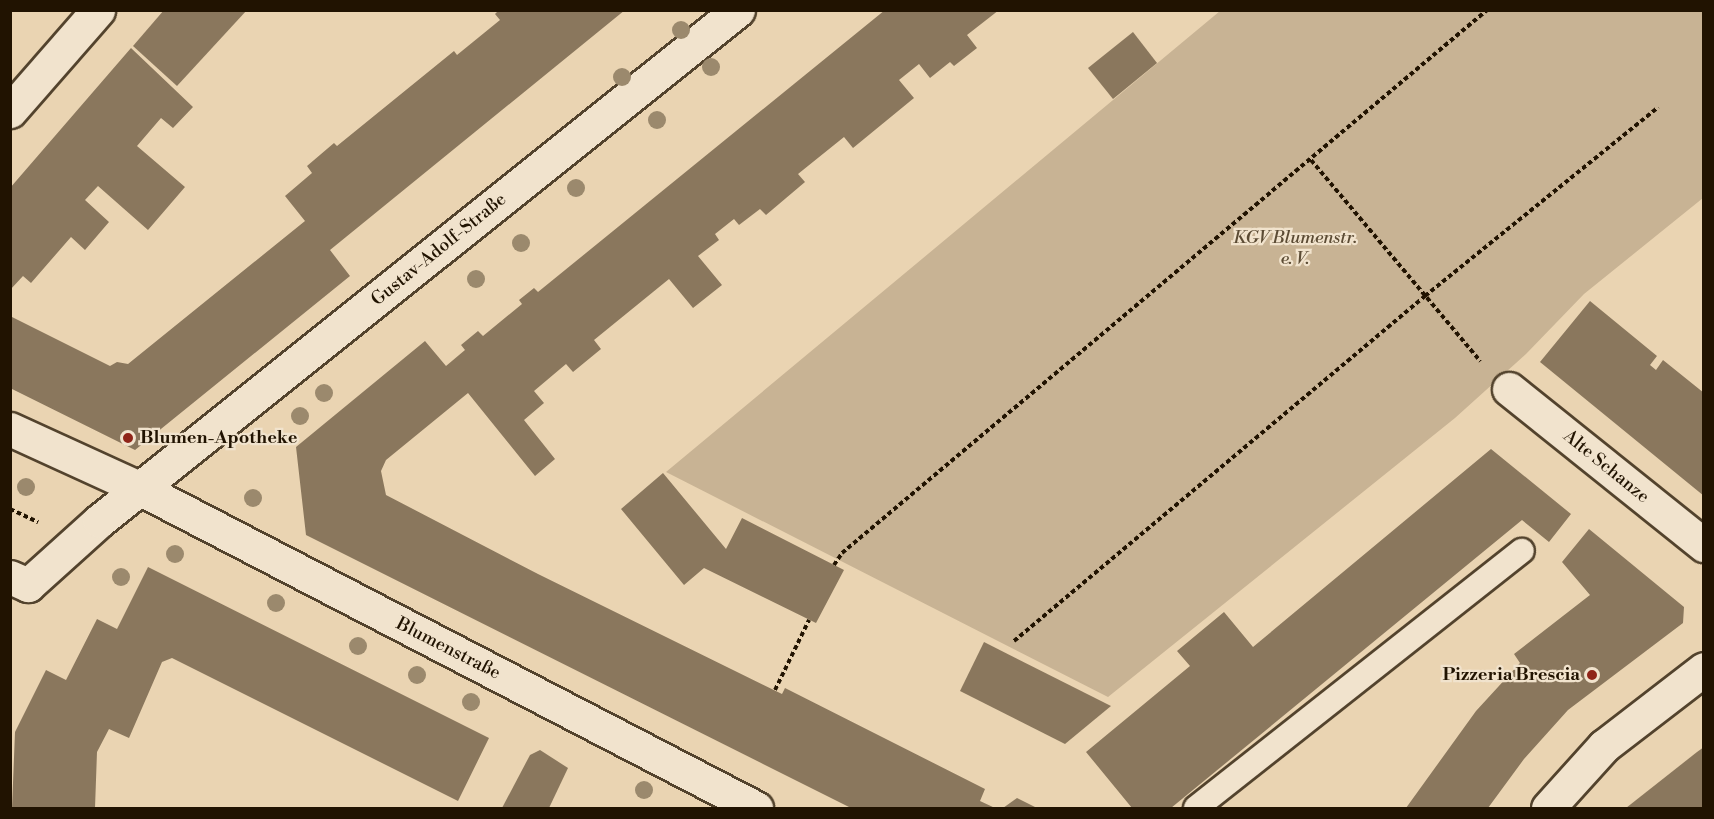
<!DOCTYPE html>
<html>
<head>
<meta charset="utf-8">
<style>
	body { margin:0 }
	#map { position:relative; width:1714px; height:819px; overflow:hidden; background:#ead4b2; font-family:"Libre Bodoni",serif }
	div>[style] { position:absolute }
	.green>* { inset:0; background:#c8b394 }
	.building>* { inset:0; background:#8a775d }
	.path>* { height:4px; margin-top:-2px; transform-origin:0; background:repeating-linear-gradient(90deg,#211301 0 4.5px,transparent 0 7.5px) }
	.roads { filter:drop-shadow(2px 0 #53432d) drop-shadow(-2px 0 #53432d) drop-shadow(0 2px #53432d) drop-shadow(0 -2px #53432d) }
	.lane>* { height:24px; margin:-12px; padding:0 12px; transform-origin:12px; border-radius:12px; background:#f1e3cd }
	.street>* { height:33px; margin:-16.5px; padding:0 16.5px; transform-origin:16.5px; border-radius:16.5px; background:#f1e3cd }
	.secondary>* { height:33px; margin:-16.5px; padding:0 16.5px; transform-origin:16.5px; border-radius:16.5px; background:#f1e3cd }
	.trees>* { width:18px; height:18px; margin:-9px; border-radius:50%; background:#9b896d }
	.dots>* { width:16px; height:16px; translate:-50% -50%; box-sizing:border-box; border:3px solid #f1e3cd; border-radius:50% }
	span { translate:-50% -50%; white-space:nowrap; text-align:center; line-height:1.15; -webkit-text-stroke:4.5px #f1e3cd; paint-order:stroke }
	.park-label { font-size:18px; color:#5b4b34; font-style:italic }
	.street-label { font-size:18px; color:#211301 }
	.poi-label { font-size:18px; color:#211301; font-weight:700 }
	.left { translate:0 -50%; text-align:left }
	.right { translate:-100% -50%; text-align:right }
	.frame { position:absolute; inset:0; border:12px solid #211301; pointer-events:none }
</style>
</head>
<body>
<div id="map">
	<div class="green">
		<div style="clip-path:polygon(1220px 11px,1703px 11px,1703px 198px,1584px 294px,1526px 354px,1455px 418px,1108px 697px,666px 472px)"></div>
	</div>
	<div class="building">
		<div style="clip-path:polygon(164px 10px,247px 10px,177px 86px,133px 46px)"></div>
		<div style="clip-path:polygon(499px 10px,625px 10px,330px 250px,350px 276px,135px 450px,10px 388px,10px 316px,110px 366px,117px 362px,128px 364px,305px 221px,285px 196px,312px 173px,307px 166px,334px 143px,337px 146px,454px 51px,457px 55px,500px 20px,495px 14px)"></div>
		<div style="clip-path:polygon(885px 10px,999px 10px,967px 35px,977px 48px,954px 66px,950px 62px,930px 78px,919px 64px,899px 80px,914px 98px,853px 148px,844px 137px,798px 174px,805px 182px,766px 215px,760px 209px,739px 225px,734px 219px,715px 234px,719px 240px,698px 256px,722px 285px,693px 308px,669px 279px,594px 340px,601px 349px,573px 372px,566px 364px,534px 391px,544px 403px,524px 420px,555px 459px,535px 476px,468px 393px,386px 460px,381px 471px,386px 495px,538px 574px,782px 694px,785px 688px,985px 789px,980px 801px,995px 808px,851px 808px,306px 535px,296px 447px,425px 341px,446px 366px,465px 350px,461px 345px,478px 331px,483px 336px,522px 304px,519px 300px,534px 288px,538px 292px)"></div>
		<div style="clip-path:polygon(1133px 32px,1157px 63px,1113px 99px,1088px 68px)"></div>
		<div style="clip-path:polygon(131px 48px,193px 107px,173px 128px,161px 118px,137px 146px,185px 187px,148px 230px,98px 186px,85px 200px,109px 222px,85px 250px,71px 237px,31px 283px,23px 276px,10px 290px,10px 188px)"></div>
		<div style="clip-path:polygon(1590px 301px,1657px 356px,1650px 365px,1656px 370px,1663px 360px,1704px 393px,1704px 496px,1540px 362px)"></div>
		<div style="clip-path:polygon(1491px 449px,1571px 514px,1549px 542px,1522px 520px,1171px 808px,1132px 808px,1086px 752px,1190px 666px,1177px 651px,1224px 612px,1253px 647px)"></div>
		<div style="clip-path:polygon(663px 473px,726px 549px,742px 518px,844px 570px,816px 623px,704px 568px,684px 585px,621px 509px)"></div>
		<div style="clip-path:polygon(1589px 529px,1684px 607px,1683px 623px,1568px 710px,1524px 759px,1488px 808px,1406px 808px,1476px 711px,1520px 663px,1514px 654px,1590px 595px,1562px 562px)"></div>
		<div style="clip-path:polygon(148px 567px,489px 738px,458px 801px,172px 658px,162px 662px,129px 738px,109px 729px,97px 752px,95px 808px,12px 808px,15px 732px,46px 670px,66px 680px,97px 619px,117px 629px)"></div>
		<div style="clip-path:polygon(984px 642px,1111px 706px,1065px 744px,960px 691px)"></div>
		<div style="clip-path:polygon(1704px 747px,1704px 808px,1626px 808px,1697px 752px)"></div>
		<div style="clip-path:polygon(540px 750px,568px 768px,549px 808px,502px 808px,530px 755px)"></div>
		<div style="clip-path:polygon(1017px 798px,1037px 808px,1003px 808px)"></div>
	</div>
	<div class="path">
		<div style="left:1311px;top:160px;width:263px;rotate:49.9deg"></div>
		<div style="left:10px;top:509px;width:31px;rotate:25deg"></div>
		<div style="left:834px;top:565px;width:14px;rotate:-56deg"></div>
		<div style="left:842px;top:553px;width:843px;rotate:-40.09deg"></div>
		<div style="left:1014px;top:641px;width:537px;rotate:-40.01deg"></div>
		<div style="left:1425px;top:296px;width:300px;rotate:-39deg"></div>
		<div style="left:775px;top:690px;width:78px;rotate:-64.1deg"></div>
	</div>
	<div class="roads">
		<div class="lane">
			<div style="left:1196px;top:808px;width:415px;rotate:-38.3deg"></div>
		</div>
		<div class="street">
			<div style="left:1509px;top:389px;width:250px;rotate:38.7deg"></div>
			<div style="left:10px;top:429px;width:144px;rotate:24.6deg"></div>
			<div style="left:141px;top:489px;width:693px;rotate:27.42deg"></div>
			<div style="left:10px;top:577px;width:20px;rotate:24deg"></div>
			<div style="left:28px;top:585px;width:96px;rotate:-42deg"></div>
			<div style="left:99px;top:521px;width:818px;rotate:-38.65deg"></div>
			<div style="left:1548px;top:808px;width:84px;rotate:-47.9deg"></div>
			<div style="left:1604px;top:746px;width:126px;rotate:-37.6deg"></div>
		</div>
		<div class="secondary">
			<div style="left:10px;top:111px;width:134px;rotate:-48.9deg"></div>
		</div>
	</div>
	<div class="trees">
		<div style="left:681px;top:30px"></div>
		<div style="left:711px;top:67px"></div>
		<div style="left:622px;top:77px"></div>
		<div style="left:657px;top:120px"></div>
		<div style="left:576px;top:188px"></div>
		<div style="left:521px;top:243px"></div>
		<div style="left:476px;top:279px"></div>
		<div style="left:324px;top:393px"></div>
		<div style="left:300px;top:416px"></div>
		<div style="left:26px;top:487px"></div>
		<div style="left:253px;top:498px"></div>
		<div style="left:175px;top:554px"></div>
		<div style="left:121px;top:577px"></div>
		<div style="left:276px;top:603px"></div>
		<div style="left:358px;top:646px"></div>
		<div style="left:417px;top:675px"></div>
		<div style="left:471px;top:702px"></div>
		<div style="left:644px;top:790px"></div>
	</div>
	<div class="dots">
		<div style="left:128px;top:438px;background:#8f2418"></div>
		<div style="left:1592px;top:675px;background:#8f2418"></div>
	</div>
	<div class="park-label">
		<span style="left:1295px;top:249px">KGV Blumenstr.<br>e. V.</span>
	</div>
	<div class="street-label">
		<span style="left:439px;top:250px;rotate:-39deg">Gustav-Adolf-Straße</span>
		<span style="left:1606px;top:467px;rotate:39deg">Alte Schanze</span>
		<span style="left:448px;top:649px;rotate:27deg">Blumenstraße</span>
	</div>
	<div class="poi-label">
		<span class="left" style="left:140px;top:438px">Blumen-Apotheke</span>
		<span class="right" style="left:1580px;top:675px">Pizzeria Brescia</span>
	</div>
	<div class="frame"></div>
</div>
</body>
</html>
